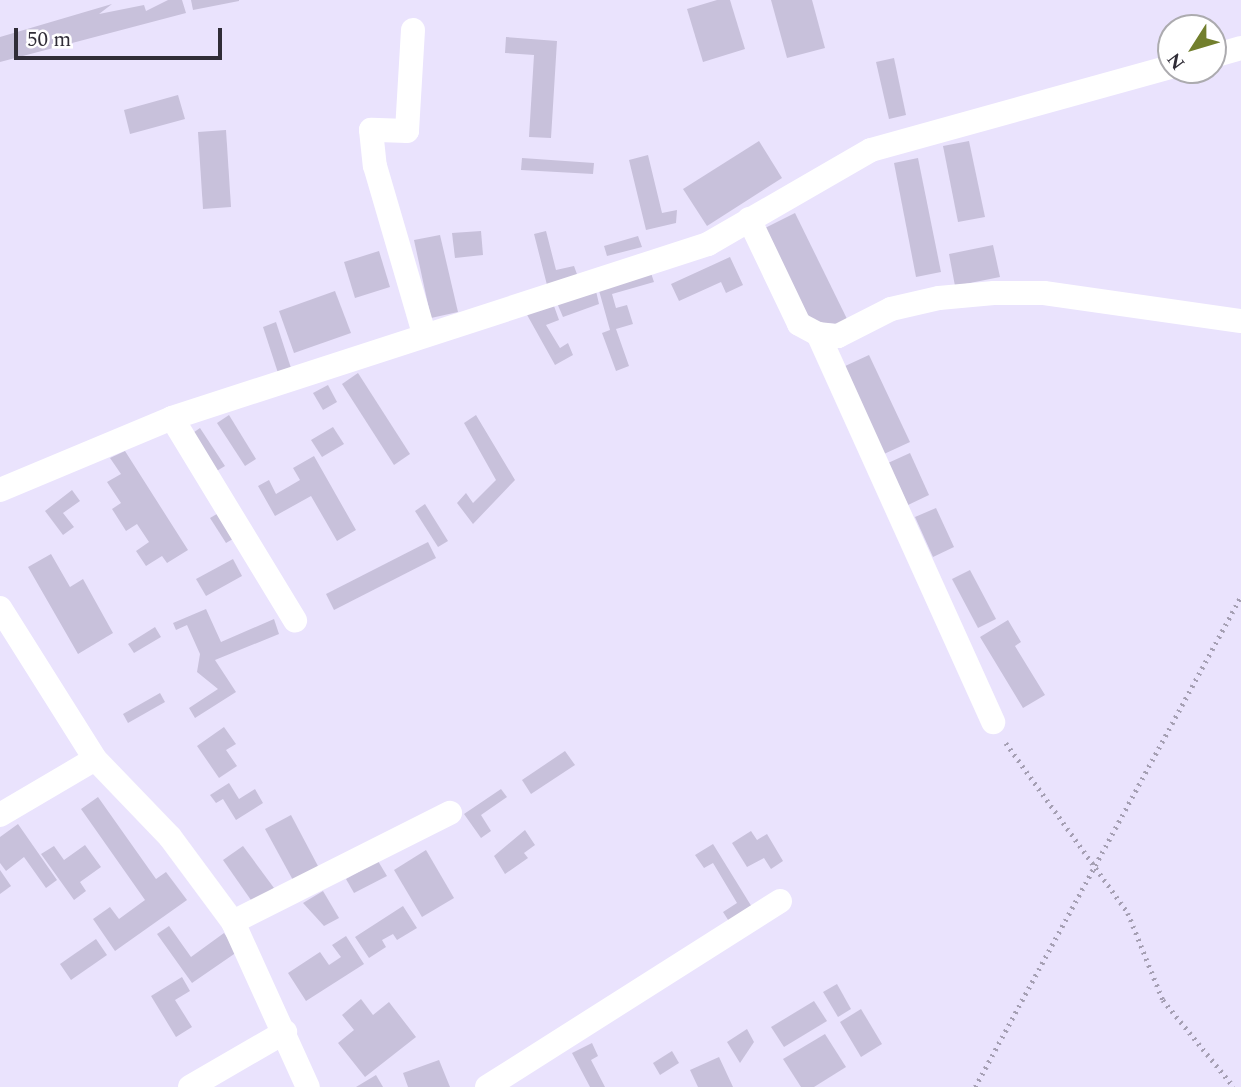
<!DOCTYPE html>
<html>
<head>
<meta charset="utf-8">
<style>
	body { margin:0 }
	#map { position:relative; width:1241px; height:1087px; overflow:hidden; background:#eae3fd; font-family:Spectral,serif }
	div>[style] { position:absolute }
	.building>* { inset:0; background:#c8c1db }
	.path>* { height:4.5px; margin-top:-2.25px; transform-origin:0; background:repeating-linear-gradient(90deg,#a59fb3 0 2px,transparent 0 7px) }
	.street>* { height:24px; margin:-12px; padding:0 12px; transform-origin:12px; border-radius:12px; background:#fff }
	span { translate:-50% -50%; white-space:nowrap; text-align:center; line-height:1.15; -webkit-text-stroke:7px #fff; paint-order:stroke }
	.north { position:absolute; left:1157px; top:14px; width:70px; height:70px; box-sizing:border-box; background:#fff; border:2px solid #acabaf; border-radius:50%; rotate:233deg; font-size:19px; font-weight:700; line-height:28px; text-align:center; color:#302d37 }
	.north::after { content:''; display:block; margin:auto; width:24px; height:32px; background:#727f2d; clip-path:polygon(50% 0,100% 100%,50% 72%,0 100%) }
	.scale { position:absolute; left:14px; top:28px; width:208px; height:32px; box-sizing:border-box; border:4px solid #302d37; border-top:0; padding-left:9px; font-size:21px; line-height:24px; white-space:nowrap; color:#302d37; -webkit-text-stroke:5px #fff; paint-order:stroke }
</style>
</head>
<body>
<div id="map">
	<div class="building">
		<div style="clip-path:polygon(168px 0,182px 0,186px 13px,0 62px,0 37px,112px 4px,99px 14px,144px 5px,146px 11px)"></div>
		<div style="clip-path:polygon(191px 0,239px 0,239px 1px,193px 10px)"></div>
		<div style="clip-path:polygon(717px 0,730px 0,745px 49px,703px 62px,687px 9px)"></div>
		<div style="clip-path:polygon(771px 0,812px 0,825px 48px,787px 58px)"></div>
		<div style="clip-path:polygon(506px 37px,557px 41px,551px 138px,529px 137px,534px 55px,505px 53px)"></div>
		<div style="clip-path:polygon(894px 58px,906px 115px,889px 119px,876px 62px)"></div>
		<div style="clip-path:polygon(178px 95px,185px 119px,130px 134px,124px 110px)"></div>
		<div style="clip-path:polygon(226px 130px,231px 207px,203px 209px,198px 132px)"></div>
		<div style="clip-path:polygon(759px 141px,782px 178px,707px 226px,683px 189px)"></div>
		<div style="clip-path:polygon(969px 141px,985px 217px,958px 222px,943px 146px)"></div>
		<div style="clip-path:polygon(648px 155px,662px 213px,677px 210px,676px 223px,646px 230px,629px 160px)"></div>
		<div style="clip-path:polygon(522px 158px,594px 163px,593px 174px,521px 170px)"></div>
		<div style="clip-path:polygon(918px 158px,941px 272px,916px 277px,894px 163px)"></div>
		<div style="clip-path:polygon(795px 213px,850px 325px,810px 322px,763px 229px)"></div>
		<div style="clip-path:polygon(481px 231px,483px 255px,455px 258px,452px 233px)"></div>
		<div style="clip-path:polygon(546px 231px,556px 270px,574px 266px,578px 277px,547px 285px,534px 234px)"></div>
		<div style="clip-path:polygon(440px 235px,458px 312px,431px 318px,414px 240px)"></div>
		<div style="clip-path:polygon(638px 236px,642px 247px,607px 256px,604px 246px)"></div>
		<div style="clip-path:polygon(993px 245px,1000px 277px,955px 286px,949px 254px)"></div>
		<div style="clip-path:polygon(379px 251px,390px 287px,355px 298px,344px 262px)"></div>
		<div style="clip-path:polygon(730px 257px,743px 285px,726px 293px,721px 282px,679px 301px,671px 284px)"></div>
		<div style="clip-path:polygon(651px 273px,654px 282px,612px 294px,616px 308px,627px 305px,633px 324px,616px 329px,629px 366px,616px 371px,602px 333px,610px 330px,598px 287px)"></div>
		<div style="clip-path:polygon(335px 291px,351px 333px,294px 353px,279px 311px)"></div>
		<div style="clip-path:polygon(596px 291px,599px 304px,563px 317px,557px 303px)"></div>
		<div style="clip-path:polygon(554px 306px,559px 320px,546px 325px,560px 348px,568px 343px,573px 355px,555px 365px,526px 313px)"></div>
		<div style="clip-path:polygon(276px 322px,291px 368px,278px 373px,263px 327px)"></div>
		<div style="clip-path:polygon(869px 355px,910px 442px,884px 454px,843px 367px)"></div>
		<div style="clip-path:polygon(358px 373px,410px 454px,394px 465px,342px 384px)"></div>
		<div style="clip-path:polygon(328px 385px,337px 402px,323px 410px,313px 393px)"></div>
		<div style="clip-path:polygon(229px 415px,256px 459px,245px 466px,217px 423px)"></div>
		<div style="clip-path:polygon(476px 415px,515px 480px,473px 524px,457px 503px,466px 493px,473px 503px,496px 480px,464px 423px)"></div>
		<div style="clip-path:polygon(333px 427px,344px 444px,322px 457px,311px 440px)"></div>
		<div style="clip-path:polygon(200px 428px,225px 466px,215px 472px,190px 435px)"></div>
		<div style="clip-path:polygon(125px 451px,188px 550px,167px 563px,162px 556px,146px 566px,136px 551px,149px 542px,137px 524px,126px 531px,112px 509px,121px 503px,107px 482px,121px 474px,110px 458px)"></div>
		<div style="clip-path:polygon(910px 453px,929px 495px,908px 505px,888px 463px)"></div>
		<div style="clip-path:polygon(314px 456px,356px 530px,337px 541px,311px 496px,275px 516px,258px 486px,269px 480px,276px 494px,300px 480px,293px 468px)"></div>
		<div style="clip-path:polygon(72px 490px,80px 501px,63px 513px,74px 527px,63px 535px,45px 511px)"></div>
		<div style="clip-path:polygon(425px 504px,448px 541px,438px 547px,415px 511px)"></div>
		<div style="clip-path:polygon(936px 508px,954px 547px,933px 557px,915px 517px)"></div>
		<div style="clip-path:polygon(222px 511px,238px 536px,226px 543px,210px 518px)"></div>
		<div style="clip-path:polygon(428px 542px,436px 558px,334px 610px,326px 594px)"></div>
		<div style="clip-path:polygon(51px 554px,70px 587px,83px 579px,113px 633px,78px 654px,28px 567px)"></div>
		<div style="clip-path:polygon(233px 559px,242px 576px,206px 596px,196px 579px)"></div>
		<div style="clip-path:polygon(970px 570px,996px 619px,978px 628px,952px 579px)"></div>
		<div style="clip-path:polygon(206px 609px,221px 642px,274px 619px,279px 634px,215px 660px,236px 692px,195px 718px,189px 708px,218px 689px,197px 672px,200px 654px,187px 625px,176px 630px,173px 623px)"></div>
		<div style="clip-path:polygon(1008px 620px,1021px 642px,1015px 646px,1045px 695px,1023px 708px,980px 637px)"></div>
		<div style="clip-path:polygon(155px 627px,161px 637px,134px 653px,128px 644px)"></div>
		<div style="clip-path:polygon(160px 693px,165px 702px,128px 723px,123px 714px)"></div>
		<div style="clip-path:polygon(224px 727px,236px 744px,226px 750px,237px 766px,219px 778px,197px 746px)"></div>
		<div style="clip-path:polygon(565px 751px,575px 765px,531px 794px,522px 780px)"></div>
		<div style="clip-path:polygon(229px 783px,239px 799px,255px 789px,263px 803px,236px 820px,223px 799px,216px 803px,210px 795px)"></div>
		<div style="clip-path:polygon(501px 789px,507px 797px,481px 815px,491px 831px,481px 838px,464px 814px)"></div>
		<div style="clip-path:polygon(98px 797px,156px 879px,166px 872px,187px 900px,115px 951px,93px 919px,110px 907px,119px 919px,145px 900px,81px 809px)"></div>
		<div style="clip-path:polygon(291px 815px,319px 868px,294px 882px,265px 829px)"></div>
		<div style="clip-path:polygon(18px 824px,57px 880px,46px 888px,24px 857px,6px 871px,0 863px,0 837px)"></div>
		<div style="clip-path:polygon(525px 830px,535px 845px,524px 853px,528px 858px,505px 874px,494px 856px)"></div>
		<div style="clip-path:polygon(751px 831px,757px 840px,767px 834px,783px 861px,771px 869px,764px 858px,747px 867px,732px 843px)"></div>
		<div style="clip-path:polygon(713px 844px,755px 912px,732px 926px,723px 912px,737px 903px,713px 863px,704px 868px,695px 855px)"></div>
		<div style="clip-path:polygon(85px 845px,101px 867px,80px 882px,86px 891px,74px 900px,41px 854px,54px 846px,64px 860px)"></div>
		<div style="clip-path:polygon(243px 846px,274px 888px,253px 903px,223px 860px)"></div>
		<div style="clip-path:polygon(426px 850px,454px 898px,422px 917px,394px 870px)"></div>
		<div style="clip-path:polygon(378px 861px,387px 876px,354px 893px,346px 879px)"></div>
		<div style="clip-path:polygon(0 870px,11px 886px,0 894px)"></div>
		<div style="clip-path:polygon(323px 891px,339px 918px,324px 926px,303px 903px)"></div>
		<div style="clip-path:polygon(403px 906px,417px 928px,397px 940px,393px 934px,382px 940px,386px 947px,369px 958px,355px 937px)"></div>
		<div style="clip-path:polygon(169px 926px,191px 957px,224px 933px,237px 952px,192px 983px,157px 934px)"></div>
		<div style="clip-path:polygon(346px 936px,364px 964px,306px 1001px,288px 973px,320px 952px,329px 965px,341px 957px,332px 945px)"></div>
		<div style="clip-path:polygon(96px 939px,107px 955px,71px 980px,60px 964px)"></div>
		<div style="clip-path:polygon(182px 977px,190px 991px,175px 1000px,192px 1027px,176px 1037px,151px 996px)"></div>
		<div style="clip-path:polygon(837px 984px,851px 1009px,838px 1017px,823px 992px)"></div>
		<div style="clip-path:polygon(361px 999px,373px 1015px,389px 1002px,416px 1037px,365px 1077px,338px 1043px,354px 1030px,342px 1015px)"></div>
		<div style="clip-path:polygon(814px 1001px,827px 1021px,784px 1047px,771px 1027px)"></div>
		<div style="clip-path:polygon(861px 1009px,882px 1044px,861px 1057px,840px 1022px)"></div>
		<div style="clip-path:polygon(747px 1029px,754px 1042px,740px 1063px,727px 1042px)"></div>
		<div style="clip-path:polygon(825px 1034px,846px 1067px,814px 1087px,801px 1087px,783px 1059px)"></div>
		<div style="clip-path:polygon(592px 1043px,598px 1056px,591px 1060px,605px 1087px,590px 1087px,572px 1053px)"></div>
		<div style="clip-path:polygon(672px 1051px,679px 1063px,660px 1075px,653px 1063px)"></div>
		<div style="clip-path:polygon(719px 1057px,733px 1087px,698px 1087px,690px 1070px)"></div>
		<div style="clip-path:polygon(439px 1060px,450px 1087px,408px 1087px,403px 1073px)"></div>
		<div style="clip-path:polygon(376px 1075px,383px 1087px,356px 1087px)"></div>
	</div>
	<div class="path">
		<div style="left:1006px;top:743px;width:209px;rotate:54.3deg"></div>
		<div style="left:1128px;top:913px;width:94px;rotate:68.1deg"></div>
		<div style="left:1163px;top:1000px;width:112px;rotate:50.8deg"></div>
		<div style="left:975px;top:1087px;width:558px;rotate:-61.55deg"></div>
	</div>
	<div class="street">
		<div style="left:413px;top:30px;width:101px;rotate:93.4deg"></div>
		<div style="left:407px;top:131px;width:36px;rotate:-178deg"></div>
		<div style="left:371px;top:130px;width:36px;rotate:84deg"></div>
		<div style="left:375px;top:166px;width:175px;rotate:73.7deg"></div>
		<div style="left:1213px;top:56px;width:29px;rotate:-16deg"></div>
		<div style="left:749px;top:219px;width:116px;rotate:64.5deg"></div>
		<div style="left:799px;top:324px;width:21px;rotate:28deg"></div>
		<div style="left:818px;top:334px;width:20px;rotate:6deg"></div>
		<div style="left:838px;top:336px;width:59px;rotate:-27deg"></div>
		<div style="left:891px;top:309px;width:49px;rotate:-12.9deg"></div>
		<div style="left:939px;top:298px;width:55px;rotate:-5.2deg"></div>
		<div style="left:994px;top:293px;width:50px"></div>
		<div style="left:1044px;top:293px;width:199px;rotate:8.1deg"></div>
		<div style="left:818px;top:334px;width:426px;rotate:65.7deg"></div>
		<div style="left:172px;top:418px;width:237px;rotate:58.7deg"></div>
		<div style="left:0;top:490px;width:186px;rotate:-22.7deg"></div>
		<div style="left:172px;top:418px;width:564px;rotate:-17.98deg"></div>
		<div style="left:708px;top:244px;width:188px;rotate:-30deg"></div>
		<div style="left:871px;top:150px;width:311px;rotate:-15.5deg"></div>
		<div style="left:0;top:608px;width:178px;rotate:57.8deg"></div>
		<div style="left:95px;top:759px;width:108px;rotate:46.1deg"></div>
		<div style="left:170px;top:837px;width:106px;rotate:53.5deg"></div>
		<div style="left:233px;top:922px;width:181px;rotate:65.6deg"></div>
		<div style="left:0;top:815px;width:110px;rotate:-30.5deg"></div>
		<div style="left:233px;top:922px;width:243px;rotate:-26.7deg"></div>
		<div style="left:190px;top:1087px;width:110px;rotate:-30.1deg"></div>
		<div style="left:487px;top:1087px;width:347px;rotate:-32.4deg"></div>
	</div>
	<div class="north">N</div>
	<div class="scale">50 m</div>
</div>
</body>
</html>
